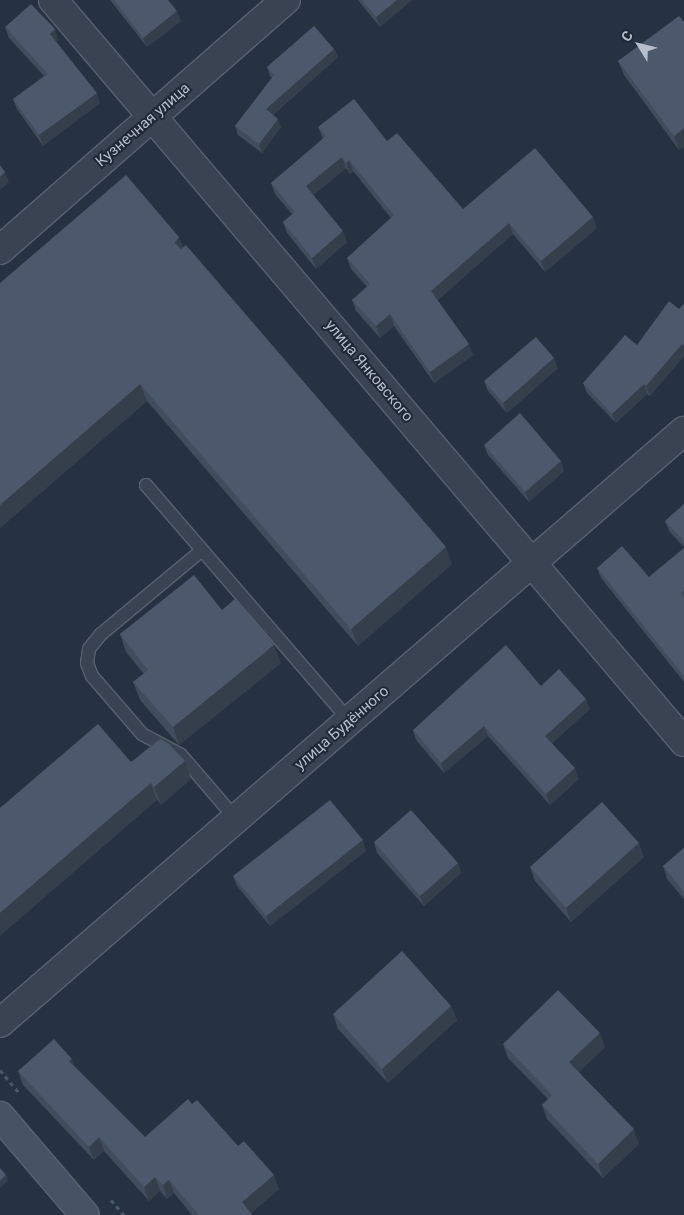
<!DOCTYPE html>
<html>
<head>
<meta charset="utf-8">
<style>
	body { margin:0 }
	#map { position:relative; width:684px; height:1215px; overflow:hidden; background:#263142; font-family:Roboto,sans-serif }
	div>[style] { position:absolute }
	.path>* { height:3px; margin-top:-1.5px; transform-origin:0; background:repeating-linear-gradient(90deg,#465c60 0 4px,transparent 0 8px) }
	.roads { filter:drop-shadow(1px 0 #58616f) drop-shadow(-1px 0 #58616f) drop-shadow(0 1px #58616f) drop-shadow(0 -1px #58616f) }
	.service>* { height:12px; margin:-6px; padding:0 6px; transform-origin:6px; border-radius:6px; background:#3a4352 }
	.tertiary>* { height:28px; margin:-14px; padding:0 14px; transform-origin:14px; border-radius:14px; background:#3a4352 }
	.secondary>* { height:28px; margin:-14px; padding:0 14px; transform-origin:14px; border-radius:14px; background:#485265 }
	.wall>* { inset:0; background:#414c5c }
	.shaded-wall>* { inset:0; background:#353e4b }
	.building>* { inset:0; background:#4c586b }
	span { translate:-50% -50%; white-space:nowrap; text-align:center; line-height:1.15; -webkit-text-stroke:4px #1f2837; paint-order:stroke }
	.street-label { font-size:15px; color:#b7bfcc }
	.north { position:absolute; left:614px; top:20px; width:50px; height:50px; -webkit-text-stroke:4px #1f2837; paint-order:stroke; rotate:306deg; font-size:14px; font-weight:700; line-height:20px; text-align:center; color:#b7bfcc }
	.north::after { content:''; display:block; margin:auto; width:18px; height:22px; background:#b7bfcc; clip-path:polygon(50% 0,100% 100%,50% 72%,0 100%) }
</style>
</head>
<body>
<div id="map">
	<div class="path">
		<div style="left:0;top:1070px;width:30px;rotate:50deg"></div>
		<div style="left:111px;top:1200px;width:20px;rotate:49deg"></div>
	</div>
	<div class="roads">
		<div class="service">
			<div style="left:146px;top:485px;width:312px;rotate:49.2deg"></div>
			<div style="left:201px;top:551px;width:130px;rotate:140.3deg"></div>
			<div style="left:101px;top:634px;width:19px;rotate:129deg"></div>
			<div style="left:89px;top:649px;width:14px;rotate:98deg"></div>
			<div style="left:87px;top:663px;width:14px;rotate:69deg"></div>
			<div style="left:92px;top:676px;width:77px;rotate:49.2deg"></div>
			<div style="left:142px;top:734px;width:44px;rotate:28.3deg"></div>
			<div style="left:181px;top:755px;width:84px;rotate:49.3deg"></div>
		</div>
		<div class="tertiary">
			<div style="left:53px;top:0;width:974px;rotate:49.62deg"></div>
			<div style="left:0;top:250px;width:380px;rotate:-41.2deg"></div>
			<div style="left:0;top:1023px;width:905px;rotate:-40.88deg"></div>
		</div>
		<div class="secondary">
			<div style="left:0;top:1116px;width:130px;rotate:49.4deg"></div>
		</div>
	</div>
	<div class="wall">
		<div style="clip-path:polygon(110px 0,168px 0,181px 21px,147px 47px)"></div>
		<div style="clip-path:polygon(358px 0,412px 0,380px 27px)"></div>
		<div style="clip-path:polygon(684px 22px,684px 147px,679px 150px,624px 75px,618px 61px)"></div>
		<div style="clip-path:polygon(5px 27px,58px 40px,56px 42px,100px 103px,43px 146px,17px 109px,13px 99px,44px 76px,9px 38px)"></div>
		<div style="clip-path:polygon(334px 49px,338px 57px,273px 115px,281px 127px,262px 153px,238px 135px,235px 126px,272px 78px,270px 76px,267px 67px)"></div>
		<div style="clip-path:polygon(318px 127px,387px 141px,463px 209px,597px 228px,545px 272px,513px 234px,437px 300px,473px 355px,434px 383px,394px 326px,380px 338px,356px 311px,352px 300px,367px 287px,351px 269px,347px 258px,391px 218px,353px 171px,350px 174px,346px 168px,313px 195px,347px 242px,316px 269px,287px 233px,283px 222px,292px 214px,275px 194px,271px 183px,323px 139px)"></div>
		<div style="clip-path:polygon(183px 248px,452px 564px,358px 646px,147px 401px,0 528px,0 283px)"></div>
		<div style="clip-path:polygon(684px 304px,684px 356px,650px 396px,647px 394px,616px 423px,587px 393px,583px 383px,637px 345px)"></div>
		<div style="clip-path:polygon(558px 368px,507px 413px,488px 391px,484px 381px)"></div>
		<div style="clip-path:polygon(484px 445px,561px 461px,564px 471px,529px 502px,488px 455px)"></div>
		<div style="clip-path:polygon(684px 504px,684px 547px,669px 531px,665px 521px)"></div>
		<div style="clip-path:polygon(684px 548px,684px 682px,601px 578px,597px 568px,649px 577px)"></div>
		<div style="clip-path:polygon(222px 610px,281px 663px,179px 745px,140px 700px,133px 682px,144px 674px,126px 652px,120px 634px)"></div>
		<div style="clip-path:polygon(541px 686px,590px 709px,552px 743px,579px 779px,550px 805px,488px 736px,444px 773px,416px 740px,413px 730px)"></div>
		<div style="clip-path:polygon(131px 762px,191px 779px,161px 805px)"></div>
		<div style="clip-path:polygon(374px 842px,458px 863px,461px 873px,424px 906px,377px 853px)"></div>
		<div style="clip-path:polygon(684px 848px,684px 899px,667px 879px,663px 866px)"></div>
		<div style="clip-path:polygon(366px 851px,270px 926px,237px 886px,233px 876px)"></div>
		<div style="clip-path:polygon(644px 857px,571px 922px,535px 881px,530px 867px)"></div>
		<div style="clip-path:polygon(451px 1006px,457px 1020px,388px 1083px,338px 1029px,333px 1014px)"></div>
		<div style="clip-path:polygon(503px 1044px,605px 1047px,579px 1072px,639px 1144px,603px 1178px,547px 1119px,542px 1105px,548px 1099px,508px 1058px)"></div>
		<div style="clip-path:polygon(75px 1067px,145px 1137px,192px 1104px,238px 1146px,279px 1189px,251px 1213px,252px 1215px,192px 1215px,174px 1193px,167px 1199px,160px 1191px,149px 1201px,104px 1151px,94px 1160px,23px 1085px,18px 1071px)"></div>
	</div>
	<div class="shaded-wall">
		<div style="clip-path:polygon(397px 0,412px 0,380px 27px,376px 17px)"></div>
		<div style="clip-path:polygon(177px 11px,181px 21px,147px 47px,143px 38px)"></div>
		<div style="clip-path:polygon(55px 29px,58px 40px,54px 44px,50px 34px)"></div>
		<div style="clip-path:polygon(334px 49px,338px 57px,269px 118px,266px 109px)"></div>
		<div style="clip-path:polygon(97px 93px,100px 103px,43px 146px,39px 135px)"></div>
		<div style="clip-path:polygon(278px 119px,281px 127px,262px 153px,259px 144px)"></div>
		<div style="clip-path:polygon(684px 128px,684px 147px,679px 150px,674px 136px)"></div>
		<div style="clip-path:polygon(342px 157px,346px 168px,310px 197px,306px 186px)"></div>
		<div style="clip-path:polygon(349px 160px,353px 171px,350px 174px,346px 163px)"></div>
		<div style="clip-path:polygon(5px 172px,9px 182px,0 190px,0 177px)"></div>
		<div style="clip-path:polygon(593px 217px,597px 228px,545px 272px,541px 261px)"></div>
		<div style="clip-path:polygon(509px 223px,513px 234px,435px 303px,431px 291px)"></div>
		<div style="clip-path:polygon(343px 231px,347px 242px,316px 269px,312px 258px)"></div>
		<div style="clip-path:polygon(179px 237px,186px 254px,175px 243px)"></div>
		<div style="clip-path:polygon(390px 314px,394px 326px,380px 338px,376px 326px)"></div>
		<div style="clip-path:polygon(469px 344px,473px 355px,434px 383px,430px 372px)"></div>
		<div style="clip-path:polygon(682px 344px,684px 348px,684px 356px,650px 396px,646px 386px)"></div>
		<div style="clip-path:polygon(554px 358px,558px 368px,507px 413px,503px 403px)"></div>
		<div style="clip-path:polygon(140px 384px,147px 401px,0 528px,0 505px)"></div>
		<div style="clip-path:polygon(644px 384px,647px 394px,616px 423px,612px 414px)"></div>
		<div style="clip-path:polygon(561px 461px,564px 471px,529px 502px,525px 492px)"></div>
		<div style="clip-path:polygon(446px 547px,452px 564px,358px 646px,351px 629px)"></div>
		<div style="clip-path:polygon(274px 645px,281px 663px,179px 745px,173px 727px)"></div>
		<div style="clip-path:polygon(586px 699px,590px 709px,549px 746px,545px 736px)"></div>
		<div style="clip-path:polygon(484px 726px,488px 736px,444px 773px,441px 763px)"></div>
		<div style="clip-path:polygon(185px 761px,191px 779px,161px 805px,154px 787px)"></div>
		<div style="clip-path:polygon(575px 768px,579px 779px,550px 805px,546px 794px)"></div>
		<div style="clip-path:polygon(151px 783px,157px 800px,0 936px,0 913px)"></div>
		<div style="clip-path:polygon(363px 840px,366px 851px,270px 926px,266px 916px)"></div>
		<div style="clip-path:polygon(639px 843px,644px 857px,571px 922px,566px 908px)"></div>
		<div style="clip-path:polygon(458px 863px,461px 873px,424px 906px,420px 896px)"></div>
		<div style="clip-path:polygon(451px 1006px,457px 1020px,388px 1083px,382px 1069px)"></div>
		<div style="clip-path:polygon(600px 1033px,605px 1047px,574px 1077px,569px 1062px)"></div>
		<div style="clip-path:polygon(72px 1059px,77px 1072px,69px 1061px)"></div>
		<div style="clip-path:polygon(634px 1129px,639px 1144px,603px 1178px,598px 1164px)"></div>
		<div style="clip-path:polygon(99px 1137px,104px 1151px,94px 1160px,89px 1147px)"></div>
		<div style="clip-path:polygon(6px 1175px,8px 1181px,0 1188px,0 1181px)"></div>
		<div style="clip-path:polygon(274px 1175px,279px 1189px,248px 1215px,242px 1202px)"></div>
		<div style="clip-path:polygon(155px 1177px,160px 1191px,149px 1201px,144px 1187px)"></div>
		<div style="clip-path:polygon(169px 1180px,174px 1193px,167px 1199px,163px 1185px)"></div>
	</div>
	<div class="building">
		<div style="clip-path:polygon(114px 0,168px 0,177px 11px,143px 38px)"></div>
		<div style="clip-path:polygon(362px 0,397px 0,376px 17px)"></div>
		<div style="clip-path:polygon(31px 4px,55px 29px,50px 34px,97px 93px,39px 135px,13px 99px,48px 74px,5px 27px)"></div>
		<div style="clip-path:polygon(679px 16px,684px 22px,684px 128px,674px 136px,618px 61px)"></div>
		<div style="clip-path:polygon(314px 26px,334px 49px,266px 109px,278px 119px,259px 144px,235px 126px,274px 75px,267px 67px)"></div>
		<div style="clip-path:polygon(354px 99px,387px 141px,397px 133px,463px 209px,535px 148px,593px 217px,541px 261px,509px 223px,431px 291px,469px 344px,430px 372px,390px 314px,376px 326px,352px 300px,370px 284px,347px 258px,394px 215px,349px 160px,346px 163px,342px 157px,306px 186px,343px 231px,312px 258px,283px 222px,295px 212px,271px 183px,326px 136px,318px 127px)"></div>
		<div style="clip-path:polygon(0 165px,5px 172px,0 177px)"></div>
		<div style="clip-path:polygon(126px 175px,179px 237px,175px 243px,181px 249px,186px 245px,446px 547px,351px 629px,140px 384px,0 505px,0 283px)"></div>
		<div style="clip-path:polygon(669px 301px,679px 309px,684px 304px,684px 345px,682px 344px,646px 386px,644px 384px,612px 414px,583px 383px,625px 335px,637px 345px)"></div>
		<div style="clip-path:polygon(536px 337px,554px 358px,503px 403px,484px 381px)"></div>
		<div style="clip-path:polygon(520px 413px,561px 461px,525px 492px,484px 445px)"></div>
		<div style="clip-path:polygon(684px 504px,684px 541px,665px 521px)"></div>
		<div style="clip-path:polygon(622px 546px,649px 577px,684px 548px,684px 590px,681px 593px,684px 597px,684px 676px,597px 568px)"></div>
		<div style="clip-path:polygon(194px 575px,222px 610px,236px 598px,274px 645px,173px 727px,133px 682px,148px 670px,120px 634px)"></div>
		<div style="clip-path:polygon(506px 645px,541px 686px,559px 669px,586px 699px,545px 736px,575px 768px,546px 794px,484px 726px,441px 763px,413px 730px)"></div>
		<div style="clip-path:polygon(98px 724px,131px 762px,160px 739px,169px 744px,185px 761px,154px 787px,151px 783px,0 913px,0 808px)"></div>
		<div style="clip-path:polygon(330px 800px,363px 840px,266px 916px,233px 876px)"></div>
		<div style="clip-path:polygon(602px 802px,639px 843px,566px 908px,530px 867px)"></div>
		<div style="clip-path:polygon(411px 810px,458px 863px,420px 896px,374px 842px)"></div>
		<div style="clip-path:polygon(684px 848px,684px 892px,663px 866px)"></div>
		<div style="clip-path:polygon(402px 951px,451px 1006px,382px 1069px,333px 1014px)"></div>
		<div style="clip-path:polygon(558px 990px,600px 1033px,569px 1062px,634px 1129px,598px 1164px,542px 1105px,552px 1095px,503px 1044px)"></div>
		<div style="clip-path:polygon(54px 1039px,72px 1059px,69px 1061px,145px 1137px,188px 1099px,192px 1104px,197px 1100px,238px 1146px,244px 1141px,274px 1175px,242px 1202px,252px 1215px,199px 1215px,169px 1180px,163px 1185px,155px 1177px,144px 1187px,99px 1137px,89px 1147px,18px 1071px)"></div>
		<div style="clip-path:polygon(0 1168px,6px 1175px,0 1181px)"></div>
	</div>
	<div class="street-label">
		<span style="left:143px;top:125px;rotate:-41deg">Кузнечная улица</span>
		<span style="left:369px;top:371px;rotate:50deg">улица Янковского</span>
		<span style="left:342px;top:728px;rotate:-41deg">улица Будённого</span>
	</div>
	<div class="north">С</div>
</div>
</body>
</html>
